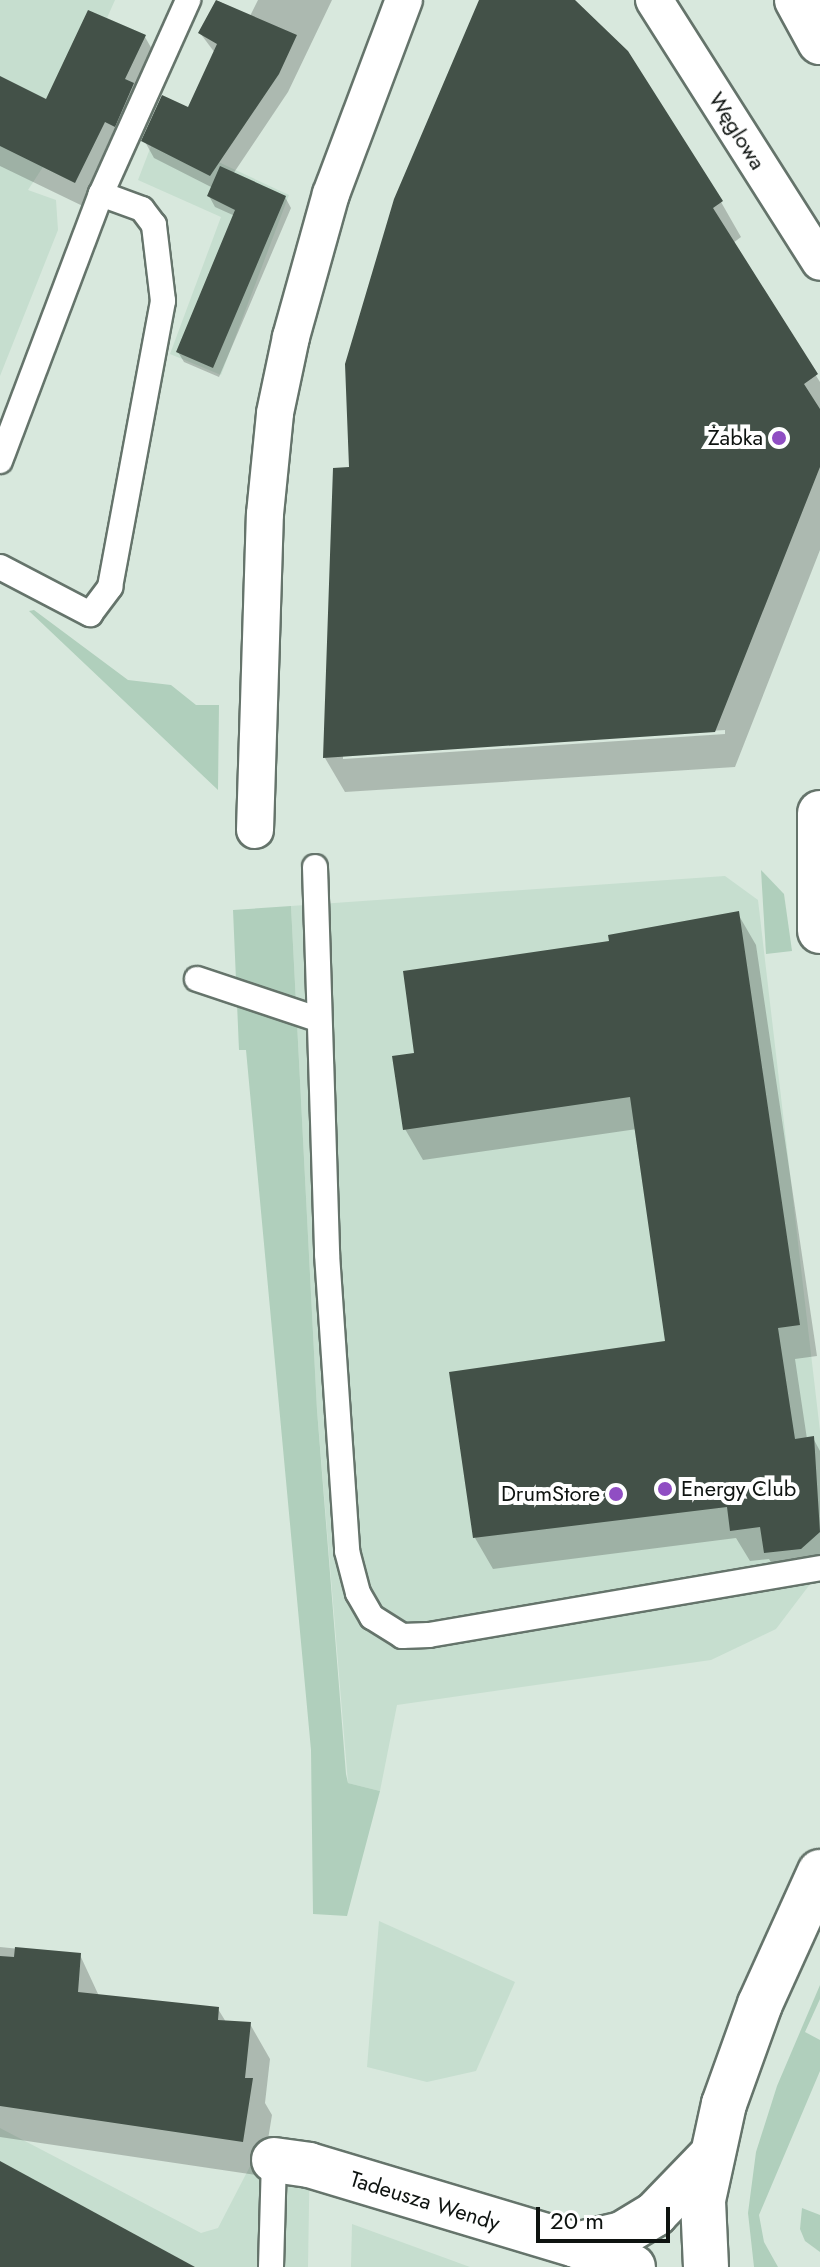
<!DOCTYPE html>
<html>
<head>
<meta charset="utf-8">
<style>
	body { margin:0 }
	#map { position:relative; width:820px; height:2267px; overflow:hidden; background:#d8e8dd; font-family:Jost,sans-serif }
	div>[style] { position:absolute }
	.built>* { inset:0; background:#c6decf }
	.green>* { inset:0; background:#b0cfbc }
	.shadow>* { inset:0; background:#0003 }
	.building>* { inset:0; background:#435148 }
	.roads { filter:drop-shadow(2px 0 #65746b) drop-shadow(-2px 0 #65746b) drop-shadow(0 2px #65746b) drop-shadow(0 -2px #65746b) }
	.service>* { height:24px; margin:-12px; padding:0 12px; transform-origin:12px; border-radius:12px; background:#fff }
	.pedestrian>* { height:36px; margin:-18px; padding:0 18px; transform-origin:18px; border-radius:18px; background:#fff }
	.minor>* { height:44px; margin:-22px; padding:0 22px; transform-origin:22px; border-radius:22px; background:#fff }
	.tertiary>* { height:44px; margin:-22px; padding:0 22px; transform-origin:22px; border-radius:22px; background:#fff }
	.dots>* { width:22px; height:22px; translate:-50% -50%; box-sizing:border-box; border:4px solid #fff; border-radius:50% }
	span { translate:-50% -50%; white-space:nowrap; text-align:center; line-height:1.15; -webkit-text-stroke:8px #fff; paint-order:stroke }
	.street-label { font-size:22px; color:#0e1310 }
	.poi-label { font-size:22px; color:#0e1310 }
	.right { translate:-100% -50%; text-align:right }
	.left { translate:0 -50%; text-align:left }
	.scale { position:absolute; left:536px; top:2207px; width:134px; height:36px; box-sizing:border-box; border:4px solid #0e1310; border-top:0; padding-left:10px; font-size:24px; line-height:28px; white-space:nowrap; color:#0e1310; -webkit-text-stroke:6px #fff; paint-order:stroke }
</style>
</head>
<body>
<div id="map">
	<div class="built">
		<div style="clip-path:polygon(0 0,115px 0,107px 18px,146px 35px,75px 183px,43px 167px,28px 190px,56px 200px,58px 230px,0 376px)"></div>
		<div style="clip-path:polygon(156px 133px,289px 195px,221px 375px,170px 354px,221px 217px,138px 180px)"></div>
		<div style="clip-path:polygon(725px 876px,758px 900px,820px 1431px,820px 1571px,776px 1629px,711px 1660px,397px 1705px,380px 1791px,348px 1783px,317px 1410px,291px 906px)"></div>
		<div style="clip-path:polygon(379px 1921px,515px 1982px,476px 2071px,427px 2082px,367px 2067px)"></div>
		<div style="clip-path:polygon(0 2128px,201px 2233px,218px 2228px,258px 2151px,310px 2143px,308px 2267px,0 2267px)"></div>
		<div style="clip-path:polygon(352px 2224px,470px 2267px,351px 2267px)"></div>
	</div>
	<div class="green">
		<div style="clip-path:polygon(34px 610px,128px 680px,171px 685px,196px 705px,219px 705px,218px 790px,29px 611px)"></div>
		<div style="clip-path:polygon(761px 870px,784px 894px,792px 951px,766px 954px)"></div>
		<div style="clip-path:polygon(291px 906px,317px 1410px,346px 1774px,348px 1783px,380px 1791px,347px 1916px,313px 1914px,311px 1750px,246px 1050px,239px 1050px,233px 910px)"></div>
		<div style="clip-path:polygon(820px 1985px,820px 1999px,805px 2032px,820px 2040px,820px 2071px,759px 2215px,764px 2242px,778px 2267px,754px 2267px,748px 2213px,756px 2152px,777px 2086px)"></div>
		<div style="clip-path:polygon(802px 2208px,820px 2215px,820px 2252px,805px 2241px,800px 2229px)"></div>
	</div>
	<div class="shadow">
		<div style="clip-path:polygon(258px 0,332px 0,288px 92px,233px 174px,285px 197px,291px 208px,219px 377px,184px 362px,178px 352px,235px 216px,215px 207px,209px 196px,213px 188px,154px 158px,144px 140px,189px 110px,215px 53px,200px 33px,218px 1px,250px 16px)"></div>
		<div style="clip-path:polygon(evenodd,482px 0,570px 0,721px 202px,741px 237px,733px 243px,820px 382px,820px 550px,735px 767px,345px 792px,325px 758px,351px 468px,482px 0,725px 730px,725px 734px,343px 759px,343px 755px,725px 730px)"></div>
		<div style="clip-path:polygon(145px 37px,161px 65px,91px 210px,0 166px,0 78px,48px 101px)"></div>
		<div style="clip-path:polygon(738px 914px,756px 945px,817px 1356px,795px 1359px,807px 1439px,813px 1438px,820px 1451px,820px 1579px,784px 1584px,769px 1559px,750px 1561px,736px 1538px,493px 1569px,475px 1538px,667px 1342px,637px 1129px,423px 1160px,405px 1129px,417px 1055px,611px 943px)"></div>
		<div style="clip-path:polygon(0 1947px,80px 1955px,99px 1996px,218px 2009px,226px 2022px,250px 2024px,270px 2059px,265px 2103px,272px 2115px,262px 2176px,0 2137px)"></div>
	</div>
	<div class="building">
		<div style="clip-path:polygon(216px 0,297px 35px,279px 74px,210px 176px,141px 141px,162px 95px,188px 107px,217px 44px,198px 33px)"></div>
		<div style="clip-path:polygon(479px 0,575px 0,628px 51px,723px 201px,713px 208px,818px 374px,804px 384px,820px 409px,820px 467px,715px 732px,323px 758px,333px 468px,349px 467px,345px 364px,394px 199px)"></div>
		<div style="clip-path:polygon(88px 10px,146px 35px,125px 79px,134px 83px,115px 127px,105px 122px,75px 183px,0 146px,0 76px,46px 99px)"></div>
		<div style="clip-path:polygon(220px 166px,286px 196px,213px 368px,176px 352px,235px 210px,207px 196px)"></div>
		<div style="clip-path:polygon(739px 911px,800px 1325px,778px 1328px,795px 1439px,814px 1436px,820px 1532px,801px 1549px,764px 1553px,760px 1527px,730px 1531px,727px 1507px,473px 1538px,449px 1372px,665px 1341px,630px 1097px,403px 1130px,392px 1056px,414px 1053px,403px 971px,609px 941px,608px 935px)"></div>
		<div style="clip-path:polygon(15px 1947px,81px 1953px,78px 1992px,219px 2007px,218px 2020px,251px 2022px,245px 2078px,253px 2078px,243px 2142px,0 2106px,0 1956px,14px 1957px)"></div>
		<div style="clip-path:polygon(0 2161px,195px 2267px,0 2267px)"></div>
	</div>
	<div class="roads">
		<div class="service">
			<div style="left:0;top:461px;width:285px;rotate:-69.3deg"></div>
			<div style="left:101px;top:194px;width:213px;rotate:-65.8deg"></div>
			<div style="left:0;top:567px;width:102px;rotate:27.6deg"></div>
			<div style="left:90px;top:614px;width:34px;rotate:-53deg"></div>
			<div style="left:110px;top:587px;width:291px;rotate:-79.5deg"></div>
			<div style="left:163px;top:301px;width:77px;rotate:-96.8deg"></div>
			<div style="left:154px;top:225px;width:20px;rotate:-127deg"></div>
			<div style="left:142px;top:209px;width:44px;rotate:-159.9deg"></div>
			<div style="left:315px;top:867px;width:387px;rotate:88.2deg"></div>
			<div style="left:327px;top:1254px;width:298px;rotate:86.1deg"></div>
			<div style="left:347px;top:1551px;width:43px;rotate:75.3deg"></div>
			<div style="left:358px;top:1593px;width:28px;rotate:60deg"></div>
			<div style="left:372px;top:1617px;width:36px;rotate:32deg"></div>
			<div style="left:402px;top:1636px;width:27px;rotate:-2deg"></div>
			<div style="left:429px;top:1635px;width:397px;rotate:-9.7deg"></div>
			<div style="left:197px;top:979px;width:126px;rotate:18.4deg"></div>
			<div style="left:271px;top:2267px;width:107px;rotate:-88.4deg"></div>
		</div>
		<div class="pedestrian">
			<div style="left:654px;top:0;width:310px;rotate:57.6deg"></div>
			<div style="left:255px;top:830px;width:316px;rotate:-88.2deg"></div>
			<div style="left:265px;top:514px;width:101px;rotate:-84.3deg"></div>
			<div style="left:275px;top:413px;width:78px;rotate:-78.1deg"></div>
			<div style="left:291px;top:337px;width:148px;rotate:-74.4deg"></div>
			<div style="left:331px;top:194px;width:207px;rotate:-69.4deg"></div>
		</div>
		<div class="minor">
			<div style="left:820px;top:813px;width:118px;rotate:90deg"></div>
			<div style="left:274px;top:2160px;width:35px;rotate:8deg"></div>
			<div style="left:309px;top:2165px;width:279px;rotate:16.7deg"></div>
			<div style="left:576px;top:2245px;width:61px;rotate:21.1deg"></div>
			<div style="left:576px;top:2245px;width:47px;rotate:-13.4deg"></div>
			<div style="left:622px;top:2234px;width:39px;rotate:-31deg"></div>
			<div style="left:655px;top:2214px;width:79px;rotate:-46deg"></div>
			<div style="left:706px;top:2267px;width:67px;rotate:-92.6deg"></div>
			<div style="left:703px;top:2200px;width:98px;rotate:-77.7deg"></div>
			<div style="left:724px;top:2104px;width:106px;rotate:-70.2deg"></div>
			<div style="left:760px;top:2004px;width:145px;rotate:-65.6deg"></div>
		</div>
		<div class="tertiary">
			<div style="left:797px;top:0;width:48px;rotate:61.3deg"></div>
		</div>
	</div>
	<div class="dots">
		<div style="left:779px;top:438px;background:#904ec3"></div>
		<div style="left:665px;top:1489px;background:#904ec3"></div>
		<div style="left:616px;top:1494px;background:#904ec3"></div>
	</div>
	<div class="street-label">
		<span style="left:737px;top:131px;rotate:58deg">Węglowa</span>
		<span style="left:425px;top:2201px;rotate:17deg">Tadeusza Wendy</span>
	</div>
	<div class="poi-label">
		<span class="right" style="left:763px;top:438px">Żabka</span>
		<span class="left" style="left:681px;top:1489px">Energy Club</span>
		<span class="right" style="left:600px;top:1494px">DrumStore</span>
	</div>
	<div class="scale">20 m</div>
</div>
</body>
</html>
